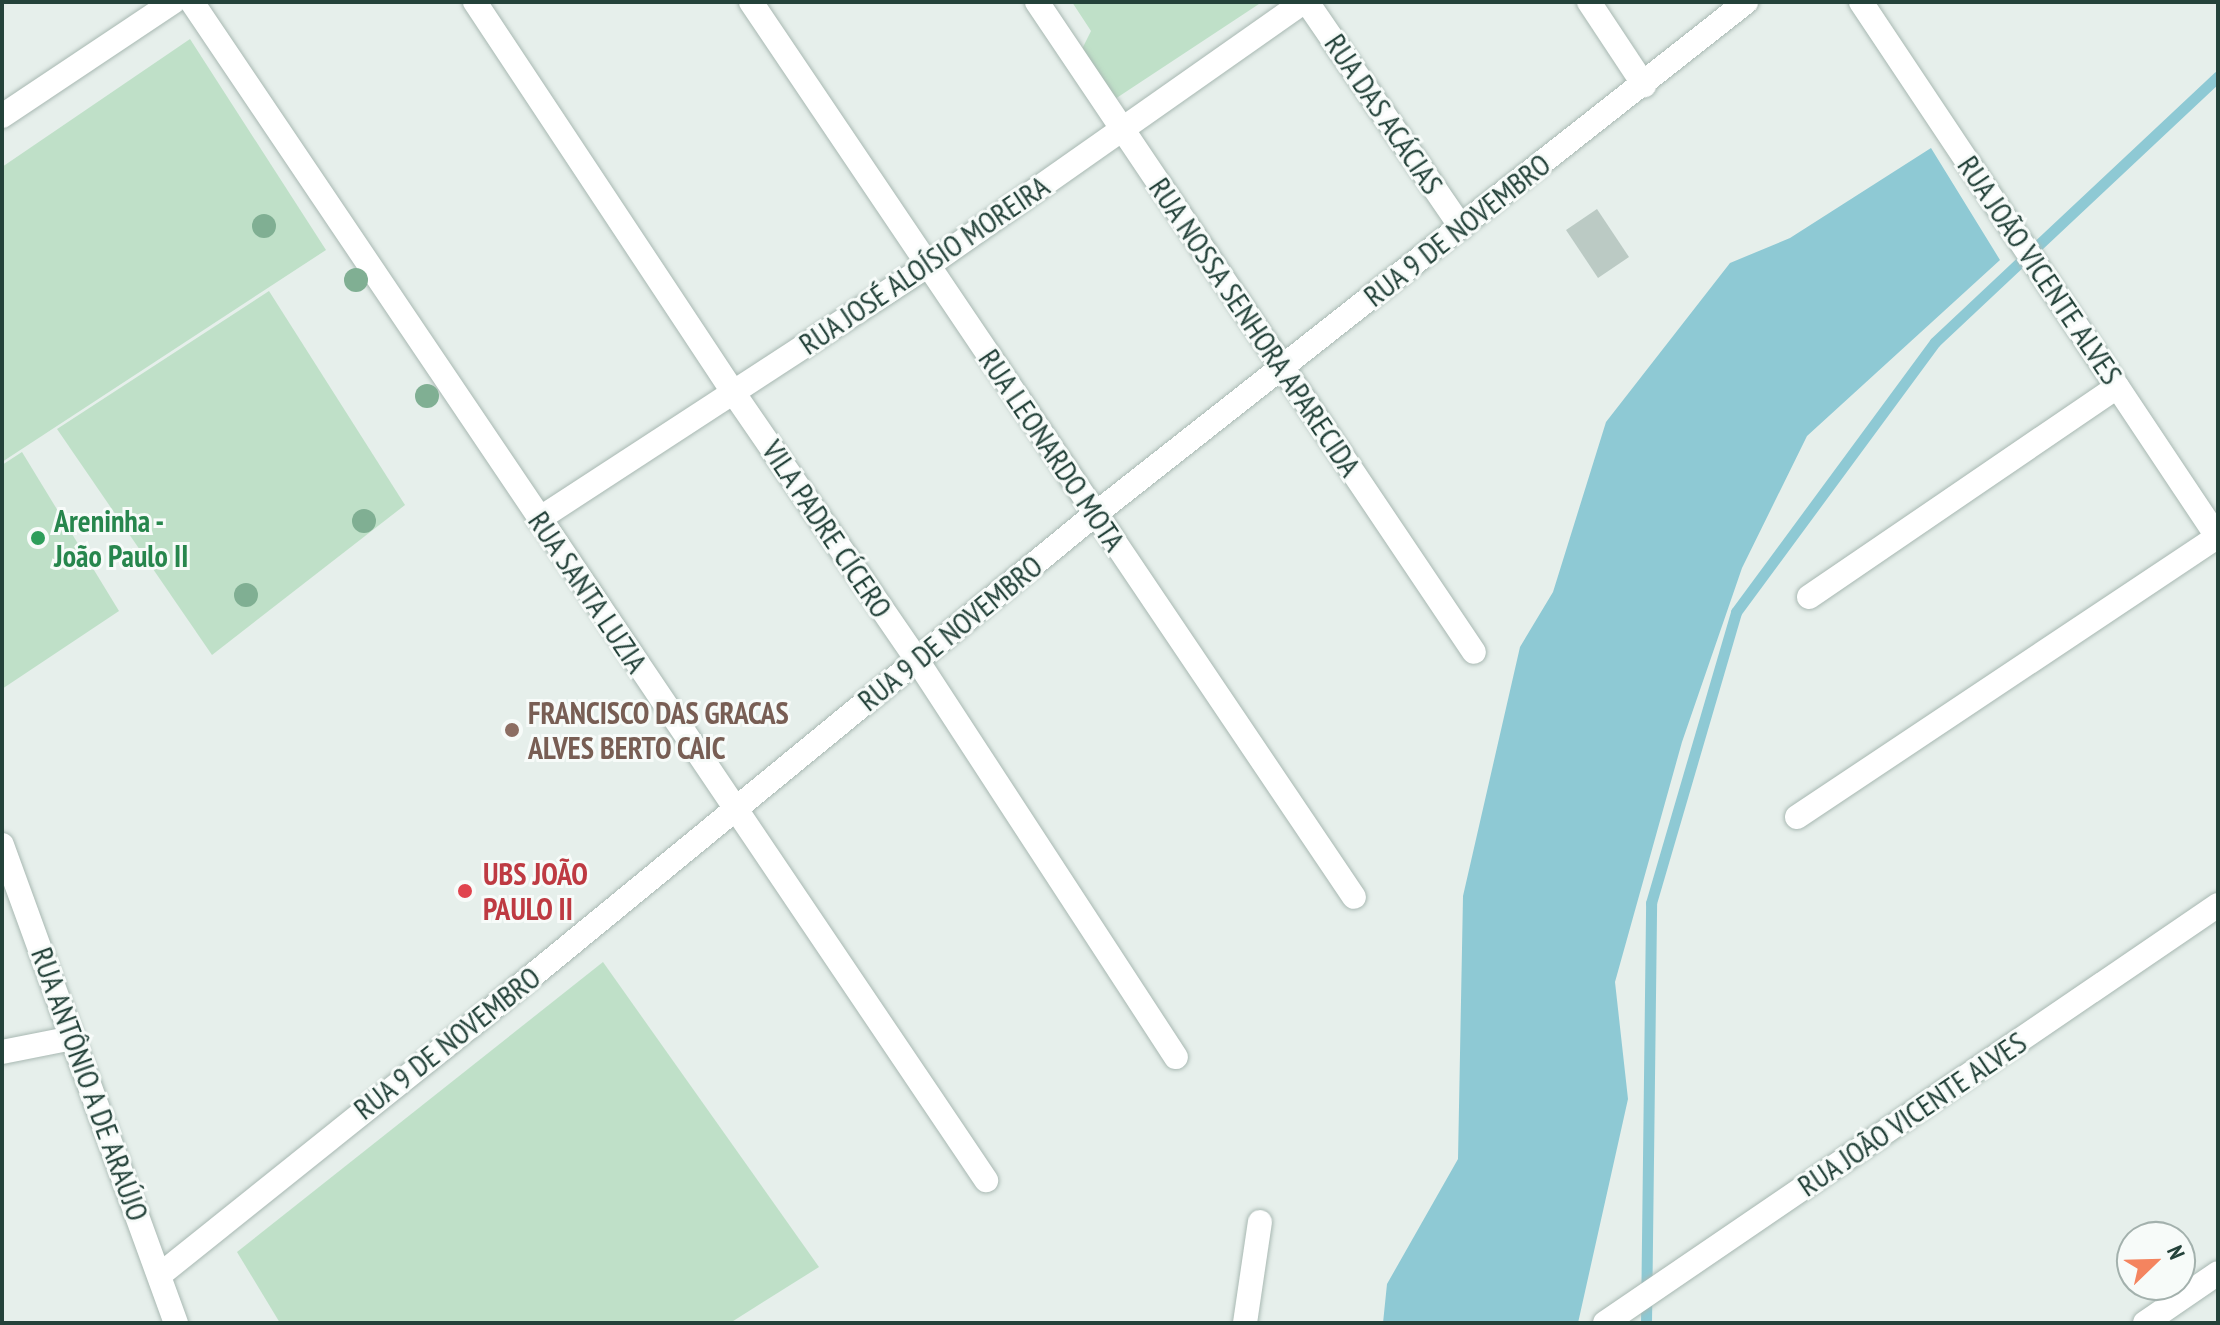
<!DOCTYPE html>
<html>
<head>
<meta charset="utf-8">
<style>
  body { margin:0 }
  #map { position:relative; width:2220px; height:1325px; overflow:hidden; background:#e6efeb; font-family:"PT Sans Narrow",sans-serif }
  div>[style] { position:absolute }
  .green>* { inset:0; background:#bfe0c8 }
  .water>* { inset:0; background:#8ec9d4 }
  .stream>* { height:11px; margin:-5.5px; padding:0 5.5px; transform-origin:5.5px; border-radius:5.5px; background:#8ec9d4 }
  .building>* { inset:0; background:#bbcac4 }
  .roads { filter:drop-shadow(0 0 2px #a8b8b2) drop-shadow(0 0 2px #a8b8b2) }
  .minor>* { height:24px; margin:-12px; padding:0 12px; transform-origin:12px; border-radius:12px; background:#fff }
  .tertiary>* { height:24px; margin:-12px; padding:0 12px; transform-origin:12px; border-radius:12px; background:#fff }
  .trees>* { width:24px; height:24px; margin:-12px; border-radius:50%; background:#80af93 }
  .dots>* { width:22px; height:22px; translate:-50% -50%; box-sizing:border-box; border:4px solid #f7fbf9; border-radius:50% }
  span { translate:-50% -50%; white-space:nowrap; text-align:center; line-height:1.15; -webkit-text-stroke:6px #f7fbf9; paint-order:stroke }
  .street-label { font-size:30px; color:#24423a }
  .leisure-label { font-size:30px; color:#27864d; font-weight:700 }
  .left { translate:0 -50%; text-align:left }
  .education-label { font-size:30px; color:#785e54; font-weight:700 }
  .health-label { font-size:30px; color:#be3a42; font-weight:700 }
  .frame { position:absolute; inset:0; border:4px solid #24423a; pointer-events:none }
  .north { position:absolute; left:2116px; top:1221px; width:80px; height:80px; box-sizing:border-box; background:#f7fbf9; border:2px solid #a3b1ad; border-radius:50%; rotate:67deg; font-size:22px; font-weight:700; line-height:32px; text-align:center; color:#24423a }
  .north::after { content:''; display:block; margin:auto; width:28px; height:36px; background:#f4845f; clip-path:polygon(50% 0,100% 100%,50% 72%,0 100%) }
</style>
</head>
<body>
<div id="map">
  <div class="green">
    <i style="clip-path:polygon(1072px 2px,1262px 2px,1115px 99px,1082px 49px,1091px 31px)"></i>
    <i style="clip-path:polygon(190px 39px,326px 250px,2px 462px,2px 167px)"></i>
    <i style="clip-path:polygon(269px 291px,405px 505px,212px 655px,57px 429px)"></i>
    <i style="clip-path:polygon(22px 452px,119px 611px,2px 689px,2px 465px)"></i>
    <i style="clip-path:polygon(603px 962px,819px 1267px,730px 1323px,280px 1323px,237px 1252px)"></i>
  </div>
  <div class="water">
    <i style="clip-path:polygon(1931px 148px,2000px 260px,1807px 436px,1742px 568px,1682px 742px,1615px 982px,1628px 1099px,1578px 1323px,1383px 1323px,1387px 1284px,1458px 1159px,1463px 896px,1520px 647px,1553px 592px,1606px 422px,1730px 263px,1790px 238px)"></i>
  </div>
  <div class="stream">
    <i style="left:1646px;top:1323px;width:420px;rotate:-89.3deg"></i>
    <i style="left:1651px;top:903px;width:303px;rotate:-73.7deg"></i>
    <i style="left:1736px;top:612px;width:335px;rotate:-53.6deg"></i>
    <i style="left:1935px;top:342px;width:388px;rotate:-43.2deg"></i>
  </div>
  <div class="building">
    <i style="clip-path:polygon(1597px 209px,1629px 257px,1598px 278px,1566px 230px)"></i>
  </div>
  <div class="roads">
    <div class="minor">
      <i style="left:192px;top:2px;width:1421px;rotate:56.02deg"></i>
      <i style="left:475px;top:2px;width:468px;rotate:56.5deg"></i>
      <i style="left:733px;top:392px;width:325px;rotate:55.5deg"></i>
      <i style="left:917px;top:660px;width:474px;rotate:56.9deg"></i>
      <i style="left:751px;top:2px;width:1079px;rotate:56.03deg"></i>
      <i style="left:1037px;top:2px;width:783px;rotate:56.09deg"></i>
      <i style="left:1307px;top:2px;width:273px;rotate:55.6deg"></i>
      <i style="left:1589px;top:2px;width:100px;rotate:56.5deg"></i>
      <i style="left:2px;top:116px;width:206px;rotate:-33.7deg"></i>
      <i style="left:539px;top:519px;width:465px;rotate:-33.1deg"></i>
      <i style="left:929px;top:265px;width:457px;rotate:-35.1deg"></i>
      <i style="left:1809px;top:597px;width:373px;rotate:-34.3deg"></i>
      <i style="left:1797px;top:817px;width:505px;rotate:-33.69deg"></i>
      <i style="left:2px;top:1052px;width:72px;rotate:-11.2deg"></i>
      <i style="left:1245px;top:1323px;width:102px;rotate:-81.6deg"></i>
      <i style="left:1605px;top:1323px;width:742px;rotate:-34.29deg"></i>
      <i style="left:2145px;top:1323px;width:88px;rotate:-34.4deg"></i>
    </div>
    <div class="tertiary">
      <i style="left:1861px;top:2px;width:644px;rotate:56.33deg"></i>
      <i style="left:2px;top:845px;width:509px;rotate:70deg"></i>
      <i style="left:161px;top:1274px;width:397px;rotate:-38.7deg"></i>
      <i style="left:471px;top:1026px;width:806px;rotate:-39.36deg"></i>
      <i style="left:1094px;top:515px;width:830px;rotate:-38.2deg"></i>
    </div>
  </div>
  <div class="trees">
    <i style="left:264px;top:226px"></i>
    <i style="left:356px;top:280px"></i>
    <i style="left:427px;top:396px"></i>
    <i style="left:364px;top:521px"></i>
    <i style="left:246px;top:595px"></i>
  </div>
  <div class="dots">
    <i style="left:38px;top:538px;background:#2e9e5b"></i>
    <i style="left:512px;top:730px;background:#8d6e63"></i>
    <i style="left:465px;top:891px;background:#e0444e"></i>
  </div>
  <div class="street-label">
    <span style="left:1384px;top:114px;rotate:56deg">RUA DAS ACÁCIAS</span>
    <span style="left:1457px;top:230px;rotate:-38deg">RUA 9 DE NOVEMBRO</span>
    <span style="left:924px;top:265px;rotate:-34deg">RUA JOSÉ ALOÍSIO MOREIRA</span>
    <span style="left:2040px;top:270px;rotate:56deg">RUA JOÃO VICENTE ALVES</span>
    <span style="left:1255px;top:327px;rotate:56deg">RUA NOSSA SENHORA APARECIDA</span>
    <span style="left:1052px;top:450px;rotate:56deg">RUA LEONARDO MOTA</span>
    <span style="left:827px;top:529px;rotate:56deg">VILA PADRE CÍCERO</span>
    <span style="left:588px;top:592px;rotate:56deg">RUA SANTA LUZIA</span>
    <span style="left:950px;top:633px;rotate:-39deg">RUA 9 DE NOVEMBRO</span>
    <span style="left:447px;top:1043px;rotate:-38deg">RUA 9 DE NOVEMBRO</span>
    <span style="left:90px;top:1084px;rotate:70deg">RUA ANTÔNIO A DE ARAÚJO</span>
    <span style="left:1912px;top:1114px;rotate:-34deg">RUA JOÃO VICENTE ALVES</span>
  </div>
  <div class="leisure-label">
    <span class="left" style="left:54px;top:538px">Areninha -<br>João Paulo II</span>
  </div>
  <div class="education-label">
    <span class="left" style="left:528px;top:730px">FRANCISCO DAS GRACAS<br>ALVES BERTO CAIC</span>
  </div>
  <div class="health-label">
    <span class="left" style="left:483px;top:891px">UBS JOÃO<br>PAULO II</span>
  </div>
  <div class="frame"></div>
  <div class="north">N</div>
</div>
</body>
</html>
